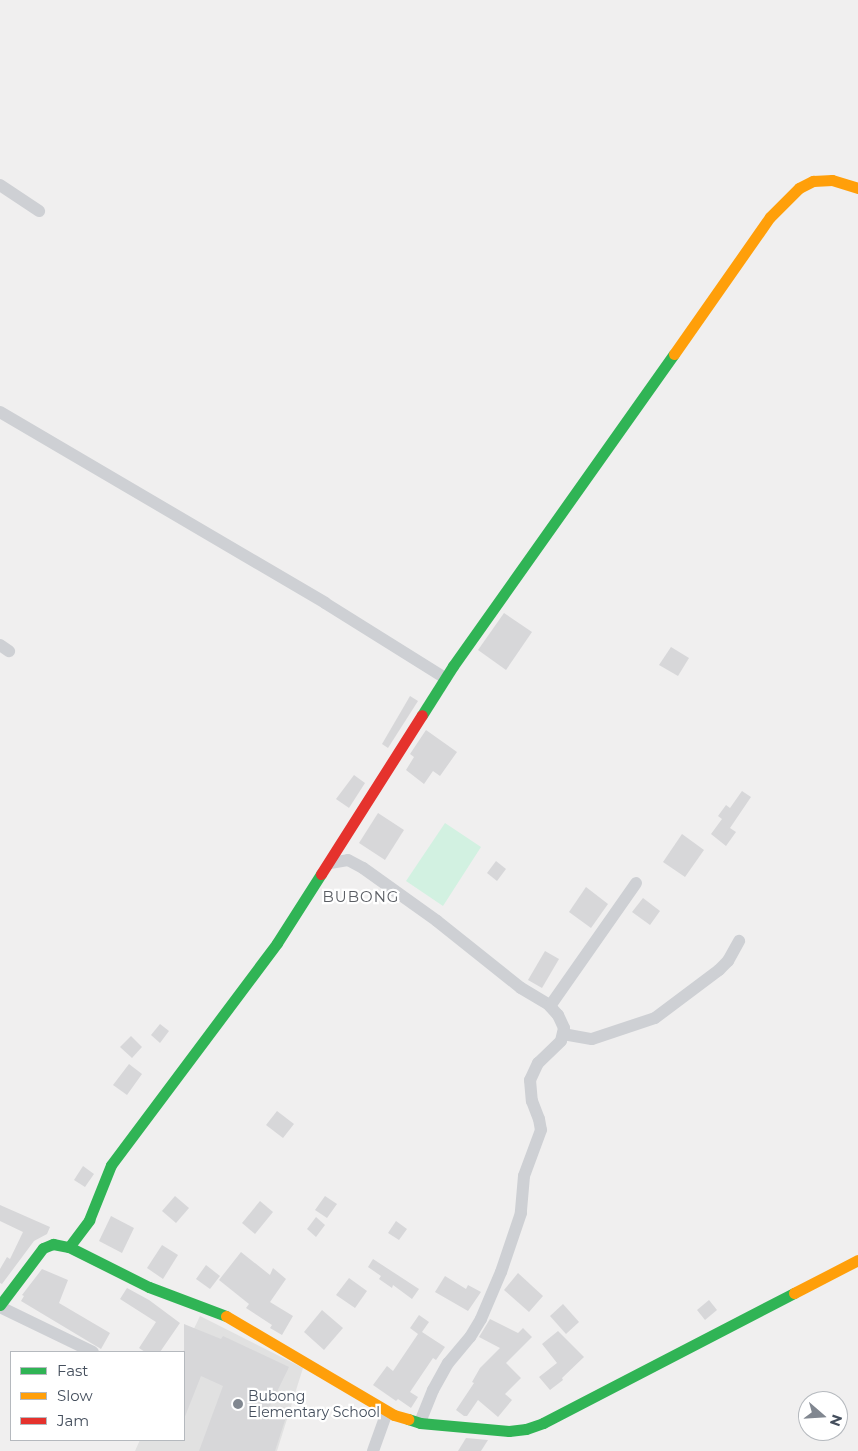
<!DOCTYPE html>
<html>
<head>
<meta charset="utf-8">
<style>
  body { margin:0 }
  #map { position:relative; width:858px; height:1451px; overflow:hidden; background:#f0efef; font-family:Montserrat,sans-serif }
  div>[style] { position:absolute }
  .education>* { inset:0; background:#e1e1e1 }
  .green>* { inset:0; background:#d2f1e1 }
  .building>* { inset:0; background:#d7d7d9 }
  .street>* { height:12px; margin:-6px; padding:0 6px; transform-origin:6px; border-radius:6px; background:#ced0d4 }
  .fast>* { height:11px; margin:-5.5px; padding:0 5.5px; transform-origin:5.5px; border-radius:5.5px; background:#30b455 }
  .slow>* { height:11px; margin:-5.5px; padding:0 5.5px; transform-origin:5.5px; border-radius:5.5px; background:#ff9f0a }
  .jam>* { height:11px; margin:-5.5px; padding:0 5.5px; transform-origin:5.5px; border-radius:5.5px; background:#e5322d }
  .dots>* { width:14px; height:14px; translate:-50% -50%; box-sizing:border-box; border:2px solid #fff; border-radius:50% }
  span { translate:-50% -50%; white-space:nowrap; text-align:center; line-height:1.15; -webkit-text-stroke:4.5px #fff; paint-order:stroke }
  .poi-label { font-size:14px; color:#454f5d }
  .left { translate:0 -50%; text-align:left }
  .neighbourhood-label { font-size:15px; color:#5b5e64; letter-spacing:1px }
  .legend { position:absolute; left:10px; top:1351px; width:175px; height:90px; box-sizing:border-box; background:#fff; border:1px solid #b5b9be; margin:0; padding:6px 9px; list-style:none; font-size:15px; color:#454f5d }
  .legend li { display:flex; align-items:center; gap:10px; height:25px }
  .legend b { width:25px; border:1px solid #b5b9be }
  .north { position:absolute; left:798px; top:1391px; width:50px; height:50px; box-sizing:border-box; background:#fff; border:1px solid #b5b9be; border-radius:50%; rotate:109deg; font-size:14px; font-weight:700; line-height:20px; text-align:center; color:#454f5d }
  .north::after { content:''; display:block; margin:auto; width:18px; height:22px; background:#818790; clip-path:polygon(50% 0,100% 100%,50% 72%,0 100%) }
</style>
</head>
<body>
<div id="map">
  <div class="education">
    <i style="clip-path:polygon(200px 1316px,303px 1368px,277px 1451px,135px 1451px,140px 1440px,184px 1440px,183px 1352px)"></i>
  </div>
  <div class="green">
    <i style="clip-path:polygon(445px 823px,481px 847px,443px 906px,406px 881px)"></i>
  </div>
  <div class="building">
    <i style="clip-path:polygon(504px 613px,532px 632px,506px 670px,478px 650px)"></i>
    <i style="clip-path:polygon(671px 647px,689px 658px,678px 676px,659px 665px)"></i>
    <i style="clip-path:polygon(410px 696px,418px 701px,388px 748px,382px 744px)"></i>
    <i style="clip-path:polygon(426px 730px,457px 752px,440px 776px,433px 771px,424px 784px,406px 770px,414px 757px,410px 754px)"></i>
    <i style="clip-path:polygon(354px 775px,365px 783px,349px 808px,336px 799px)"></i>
    <i style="clip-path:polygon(742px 791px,751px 797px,730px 828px,736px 832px,726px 846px,711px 834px,722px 819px,718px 816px,726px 805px,730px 808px)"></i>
    <i style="clip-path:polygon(378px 813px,404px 830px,385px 860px,359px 843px)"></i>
    <i style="clip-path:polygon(682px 834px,704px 850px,685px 877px,663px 862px)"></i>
    <i style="clip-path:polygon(496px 861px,506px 869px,497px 881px,487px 873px)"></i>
    <i style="clip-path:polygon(586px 887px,608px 904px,591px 928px,569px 912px)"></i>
    <i style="clip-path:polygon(643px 898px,660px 911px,650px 925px,632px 912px)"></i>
    <i style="clip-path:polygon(545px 951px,559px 959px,542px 988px,528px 980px)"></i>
    <i style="clip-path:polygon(160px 1024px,169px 1031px,160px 1043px,151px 1035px)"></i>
    <i style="clip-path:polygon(131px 1036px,142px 1047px,132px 1058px,120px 1047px)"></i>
    <i style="clip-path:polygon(129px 1064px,142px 1074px,127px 1095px,113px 1085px)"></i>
    <i style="clip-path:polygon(277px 1111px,294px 1124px,283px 1138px,266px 1125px)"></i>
    <i style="clip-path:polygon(83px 1166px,94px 1174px,85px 1187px,74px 1180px)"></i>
    <i style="clip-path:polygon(175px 1196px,189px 1208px,176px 1223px,162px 1211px)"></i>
    <i style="clip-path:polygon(325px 1196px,337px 1204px,327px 1218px,315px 1210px)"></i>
    <i style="clip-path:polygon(260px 1201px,273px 1212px,255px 1234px,242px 1223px)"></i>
    <i style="clip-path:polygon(0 1205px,50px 1227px,47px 1234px,34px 1241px,2px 1284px,0 1283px,0 1269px,7px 1257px,10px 1259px,23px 1232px,0 1221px)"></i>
    <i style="clip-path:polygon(111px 1216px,134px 1228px,122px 1253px,99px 1241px)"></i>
    <i style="clip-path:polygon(316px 1217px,325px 1225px,316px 1237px,307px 1229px)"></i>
    <i style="clip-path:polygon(396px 1221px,407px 1229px,399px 1240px,388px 1233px)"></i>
    <i style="clip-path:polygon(162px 1245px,178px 1255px,163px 1279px,147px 1268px)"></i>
    <i style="clip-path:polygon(241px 1252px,270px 1275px,273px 1268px,286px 1279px,270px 1302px,293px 1316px,282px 1335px,270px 1328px,272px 1325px,246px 1308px,249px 1304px,219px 1280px)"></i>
    <i style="clip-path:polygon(373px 1259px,419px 1289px,412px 1299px,393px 1285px,392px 1288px,379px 1279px,381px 1276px,368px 1267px)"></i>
    <i style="clip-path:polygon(206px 1265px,220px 1276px,210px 1289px,196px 1279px)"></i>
    <i style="clip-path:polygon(42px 1269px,68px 1280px,59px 1303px,110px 1333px,101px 1349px,21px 1301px,24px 1296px,22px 1295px)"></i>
    <i style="clip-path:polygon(518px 1273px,543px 1296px,529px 1312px,504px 1290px)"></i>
    <i style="clip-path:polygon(445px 1276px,466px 1289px,468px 1285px,481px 1292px,468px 1311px,435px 1292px)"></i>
    <i style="clip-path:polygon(349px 1278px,367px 1291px,355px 1308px,336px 1295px)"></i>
    <i style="clip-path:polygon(127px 1288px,149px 1300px,180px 1323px,160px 1352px,145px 1352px,139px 1348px,156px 1322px,120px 1299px)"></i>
    <i style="clip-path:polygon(709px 1300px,717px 1310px,705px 1320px,697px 1310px)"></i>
    <i style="clip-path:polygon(563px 1304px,579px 1322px,566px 1334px,550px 1316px)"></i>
    <i style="clip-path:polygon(322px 1310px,343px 1328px,324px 1350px,304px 1332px)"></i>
    <i style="clip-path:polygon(419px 1315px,429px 1322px,422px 1332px,445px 1347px,436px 1360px,433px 1358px,410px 1392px,418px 1397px,411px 1408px,398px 1399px,396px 1401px,373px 1385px,387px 1366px,393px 1371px,418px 1334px,410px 1328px)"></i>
    <i style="clip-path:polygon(490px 1319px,518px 1333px,523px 1328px,532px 1337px,506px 1363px,521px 1378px,505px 1394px,512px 1400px,498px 1417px,478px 1400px,467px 1416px,464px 1416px,456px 1410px,474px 1383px,472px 1382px,480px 1368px,500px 1348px,479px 1337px)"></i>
    <i style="clip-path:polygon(184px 1324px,221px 1339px,223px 1336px,289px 1367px,270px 1406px,288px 1411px,275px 1451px,199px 1451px,223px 1386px,201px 1376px,184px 1419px)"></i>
    <i style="clip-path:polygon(558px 1331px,584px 1357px,562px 1378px,563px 1380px,550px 1390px,539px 1377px,557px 1363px,542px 1344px)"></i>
    <i style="clip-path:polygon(466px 1438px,488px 1440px,481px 1451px,458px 1451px)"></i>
  </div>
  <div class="street">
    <i style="left:0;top:185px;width:47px;rotate:33.7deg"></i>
    <i style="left:0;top:412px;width:377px;rotate:30.4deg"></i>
    <i style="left:325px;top:603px;width:142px;rotate:32deg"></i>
    <i style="left:0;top:645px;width:11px;rotate:34deg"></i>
    <i style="left:330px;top:863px;width:18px;rotate:-9deg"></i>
    <i style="left:348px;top:860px;width:17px;rotate:28deg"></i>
    <i style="left:363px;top:868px;width:91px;rotate:35.6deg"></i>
    <i style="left:437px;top:921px;width:107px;rotate:38.6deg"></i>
    <i style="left:521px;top:988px;width:31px;rotate:31deg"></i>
    <i style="left:548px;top:1004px;width:15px;rotate:48deg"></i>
    <i style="left:558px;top:1015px;width:14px;rotate:65deg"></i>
    <i style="left:564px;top:1028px;width:13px;rotate:103deg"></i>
    <i style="left:561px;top:1041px;width:32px;rotate:136deg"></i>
    <i style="left:538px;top:1063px;width:19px;rotate:115deg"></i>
    <i style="left:530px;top:1080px;width:21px;rotate:85deg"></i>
    <i style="left:532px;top:1101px;width:19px;rotate:69deg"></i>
    <i style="left:539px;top:1119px;width:11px;rotate:80deg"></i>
    <i style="left:541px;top:1130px;width:49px;rotate:110.3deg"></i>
    <i style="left:524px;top:1176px;width:37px;rotate:95deg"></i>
    <i style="left:521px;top:1213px;width:62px;rotate:108.7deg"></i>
    <i style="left:501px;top:1272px;width:51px;rotate:113.1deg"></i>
    <i style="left:481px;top:1319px;width:21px;rotate:121deg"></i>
    <i style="left:470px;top:1337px;width:34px;rotate:130deg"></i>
    <i style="left:448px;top:1363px;width:31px;rotate:119deg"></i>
    <i style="left:433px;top:1390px;width:35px;rotate:112deg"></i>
    <i style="left:550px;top:1006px;width:150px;rotate:-55deg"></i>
    <i style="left:563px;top:1034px;width:29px;rotate:10deg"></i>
    <i style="left:592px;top:1039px;width:66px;rotate:-18.4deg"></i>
    <i style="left:655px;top:1018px;width:80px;rotate:-36.9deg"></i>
    <i style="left:719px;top:970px;width:13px;rotate:-45deg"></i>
    <i style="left:728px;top:961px;width:23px;rotate:-61deg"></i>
    <i style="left:0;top:1307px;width:103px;rotate:25.8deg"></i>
    <i style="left:373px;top:1451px;width:41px;rotate:-70.3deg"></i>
  </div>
  <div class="fast">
    <i style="left:422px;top:715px;width:58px;rotate:-57.7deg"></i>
    <i style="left:453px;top:666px;width:382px;rotate:-54.7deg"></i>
    <i style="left:69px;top:1247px;width:34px;rotate:-53deg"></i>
    <i style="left:89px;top:1220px;width:59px;rotate:-68.2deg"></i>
    <i style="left:111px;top:1165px;width:277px;rotate:-53.2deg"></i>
    <i style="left:277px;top:943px;width:82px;rotate:-57.5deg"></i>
    <i style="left:0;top:1305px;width:71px;rotate:-53deg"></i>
    <i style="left:43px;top:1248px;width:11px;rotate:-22deg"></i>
    <i style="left:53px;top:1244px;width:16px;rotate:11deg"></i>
    <i style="left:69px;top:1247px;width:89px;rotate:26.6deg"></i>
    <i style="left:149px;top:1287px;width:82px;rotate:20.6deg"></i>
    <i style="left:408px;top:1419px;width:13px;rotate:18deg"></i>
    <i style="left:420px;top:1423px;width:89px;rotate:5.1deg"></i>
    <i style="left:509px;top:1431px;width:17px;rotate:-7deg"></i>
    <i style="left:526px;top:1429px;width:18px;rotate:-19deg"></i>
    <i style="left:543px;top:1423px;width:283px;rotate:-27.4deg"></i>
  </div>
  <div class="slow">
    <i style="left:674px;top:354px;width:167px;rotate:-55deg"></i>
    <i style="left:770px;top:217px;width:41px;rotate:-45deg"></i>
    <i style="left:799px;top:188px;width:16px;rotate:-27deg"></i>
    <i style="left:813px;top:181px;width:19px;rotate:-3deg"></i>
    <i style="left:832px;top:180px;width:27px;rotate:17deg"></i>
    <i style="left:794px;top:1293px;width:72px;rotate:-27.3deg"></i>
    <i style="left:226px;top:1316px;width:195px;rotate:30.5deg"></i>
    <i style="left:394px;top:1415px;width:15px;rotate:16deg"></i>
  </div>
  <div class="jam">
    <i style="left:321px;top:874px;width:188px;rotate:-57.6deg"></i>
  </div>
  <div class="dots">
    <i style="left:238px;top:1404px;background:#818790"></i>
  </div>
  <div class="poi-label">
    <span class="left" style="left:248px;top:1404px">Bubong<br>Elementary School</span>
  </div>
  <div class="neighbourhood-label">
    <span style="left:361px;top:897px">BUBONG</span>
  </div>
  <ul class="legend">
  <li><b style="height:6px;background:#30b455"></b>Fast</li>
  <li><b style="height:6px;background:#ff9f0a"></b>Slow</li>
  <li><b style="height:6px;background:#e5322d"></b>Jam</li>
  </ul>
  <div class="north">N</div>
</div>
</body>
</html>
